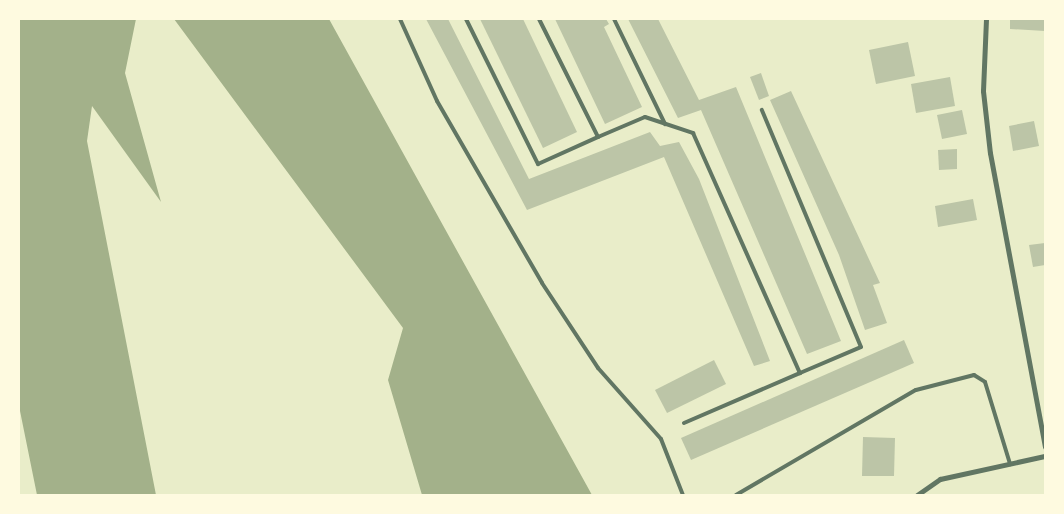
<!DOCTYPE html>
<html>
<head>
<meta charset="utf-8">
<style>
  body { margin:0 }
  #map { position:relative; width:1064px; height:514px; overflow:hidden; background:#e9edc9; font-family:"Exo 2",sans-serif }
  div>[style] { position:absolute }
  .water>* { inset:0; background:#a3b18a }
  .building>* { inset:0; background:#bcc5a7 }
  .service>* { height:4px; margin:-2px; padding:0 2px; transform-origin:2px; border-radius:2px; background:#617663 }
  .minor>* { height:5px; margin:-2.5px; padding:0 2.5px; transform-origin:2.5px; border-radius:2.5px; background:#617663 }
  span { translate:-50% -50%; white-space:nowrap; text-align:center; line-height:1.15; -webkit-text-stroke:4.5px #fefae0; paint-order:stroke }
  .frame { position:absolute; inset:0; border:20px solid #fefae0; pointer-events:none }
</style>
</head>
<body>
<div id="map">
  <div class="water">
    <i style="clip-path:polygon(19px 19px,136px 19px,125px 73px,161px 202px,92px 106px,87px 141px,156px 495px,37px 495px,19px 406px)"></i>
    <i style="clip-path:polygon(174px 19px,329px 19px,592px 495px,422px 495px,388px 380px,403px 328px)"></i>
  </div>
  <div class="building">
    <i style="clip-path:polygon(426px 19px,448px 19px,529px 179px,650px 132px,660px 146px,679px 142px,699px 179px,770px 361px,754px 366px,664px 157px,527px 210px)"></i>
    <i style="clip-path:polygon(480px 19px,523px 19px,577px 132px,543px 148px)"></i>
    <i style="clip-path:polygon(555px 19px,606px 19px,609px 24px,604px 27px,642px 107px,605px 124px)"></i>
    <i style="clip-path:polygon(628px 19px,658px 19px,699px 100px,736px 87px,841px 341px,807px 354px,701px 110px,678px 118px)"></i>
    <i style="clip-path:polygon(1010px 19px,1045px 19px,1045px 31px,1010px 29px)"></i>
    <i style="clip-path:polygon(908px 42px,915px 76px,876px 84px,869px 50px)"></i>
    <i style="clip-path:polygon(761px 73px,769px 96px,759px 100px,750px 77px)"></i>
    <i style="clip-path:polygon(950px 77px,955px 106px,916px 113px,911px 84px)"></i>
    <i style="clip-path:polygon(791px 91px,880px 283px,873px 285px,887px 323px,865px 330px,839px 255px,770px 100px)"></i>
    <i style="clip-path:polygon(962px 110px,967px 134px,942px 139px,937px 115px)"></i>
    <i style="clip-path:polygon(1034px 121px,1039px 146px,1013px 151px,1009px 126px)"></i>
    <i style="clip-path:polygon(957px 149px,957px 169px,939px 170px,938px 150px)"></i>
    <i style="clip-path:polygon(973px 199px,977px 220px,938px 227px,935px 206px)"></i>
    <i style="clip-path:polygon(1045px 243px,1045px 265px,1033px 267px,1029px 245px)"></i>
    <i style="clip-path:polygon(904px 340px,914px 363px,691px 460px,681px 438px)"></i>
    <i style="clip-path:polygon(714px 360px,726px 384px,667px 413px,655px 390px)"></i>
    <i style="clip-path:polygon(863px 437px,895px 438px,894px 476px,862px 476px)"></i>
  </div>
  <div class="service">
    <i style="left:400px;top:19px;width:90px;rotate:65.7deg"></i>
    <i style="left:437px;top:101px;width:210px;rotate:60deg"></i>
    <i style="left:542px;top:283px;width:102px;rotate:56.6deg"></i>
    <i style="left:598px;top:368px;width:95px;rotate:48.4deg"></i>
    <i style="left:661px;top:439px;width:60px;rotate:68.6deg"></i>
    <i style="left:466px;top:19px;width:162px;rotate:63.6deg"></i>
    <i style="left:538px;top:164px;width:66px;rotate:-24.2deg"></i>
    <i style="left:539px;top:19px;width:132px;rotate:63.4deg"></i>
    <i style="left:598px;top:137px;width:51px;rotate:-23.1deg"></i>
    <i style="left:645px;top:117px;width:51px;rotate:18.4deg"></i>
    <i style="left:693px;top:133px;width:263px;rotate:66deg"></i>
    <i style="left:800px;top:373px;width:66px;rotate:-23.1deg"></i>
    <i style="left:861px;top:347px;width:257px;rotate:-112.7deg"></i>
    <i style="left:614px;top:19px;width:117px;rotate:64.1deg"></i>
    <i style="left:684px;top:423px;width:126px;rotate:-23.3deg"></i>
    <i style="left:736px;top:495px;width:208px;rotate:-30.3deg"></i>
    <i style="left:916px;top:390px;width:60px;rotate:-14.5deg"></i>
    <i style="left:974px;top:375px;width:13px;rotate:32deg"></i>
    <i style="left:985px;top:382px;width:86px;rotate:73deg"></i>
  </div>
  <div class="minor">
    <i style="left:986px;top:19px;width:72px;rotate:92.4deg"></i>
    <i style="left:983px;top:91px;width:62px;rotate:83.6deg"></i>
    <i style="left:990px;top:153px;width:299px;rotate:79.4deg"></i>
    <i style="left:917px;top:495px;width:28px;rotate:-35deg"></i>
    <i style="left:940px;top:479px;width:107px;rotate:-12.4deg"></i>
  </div>
  <div class="frame"></div>
</div>
</body>
</html>
